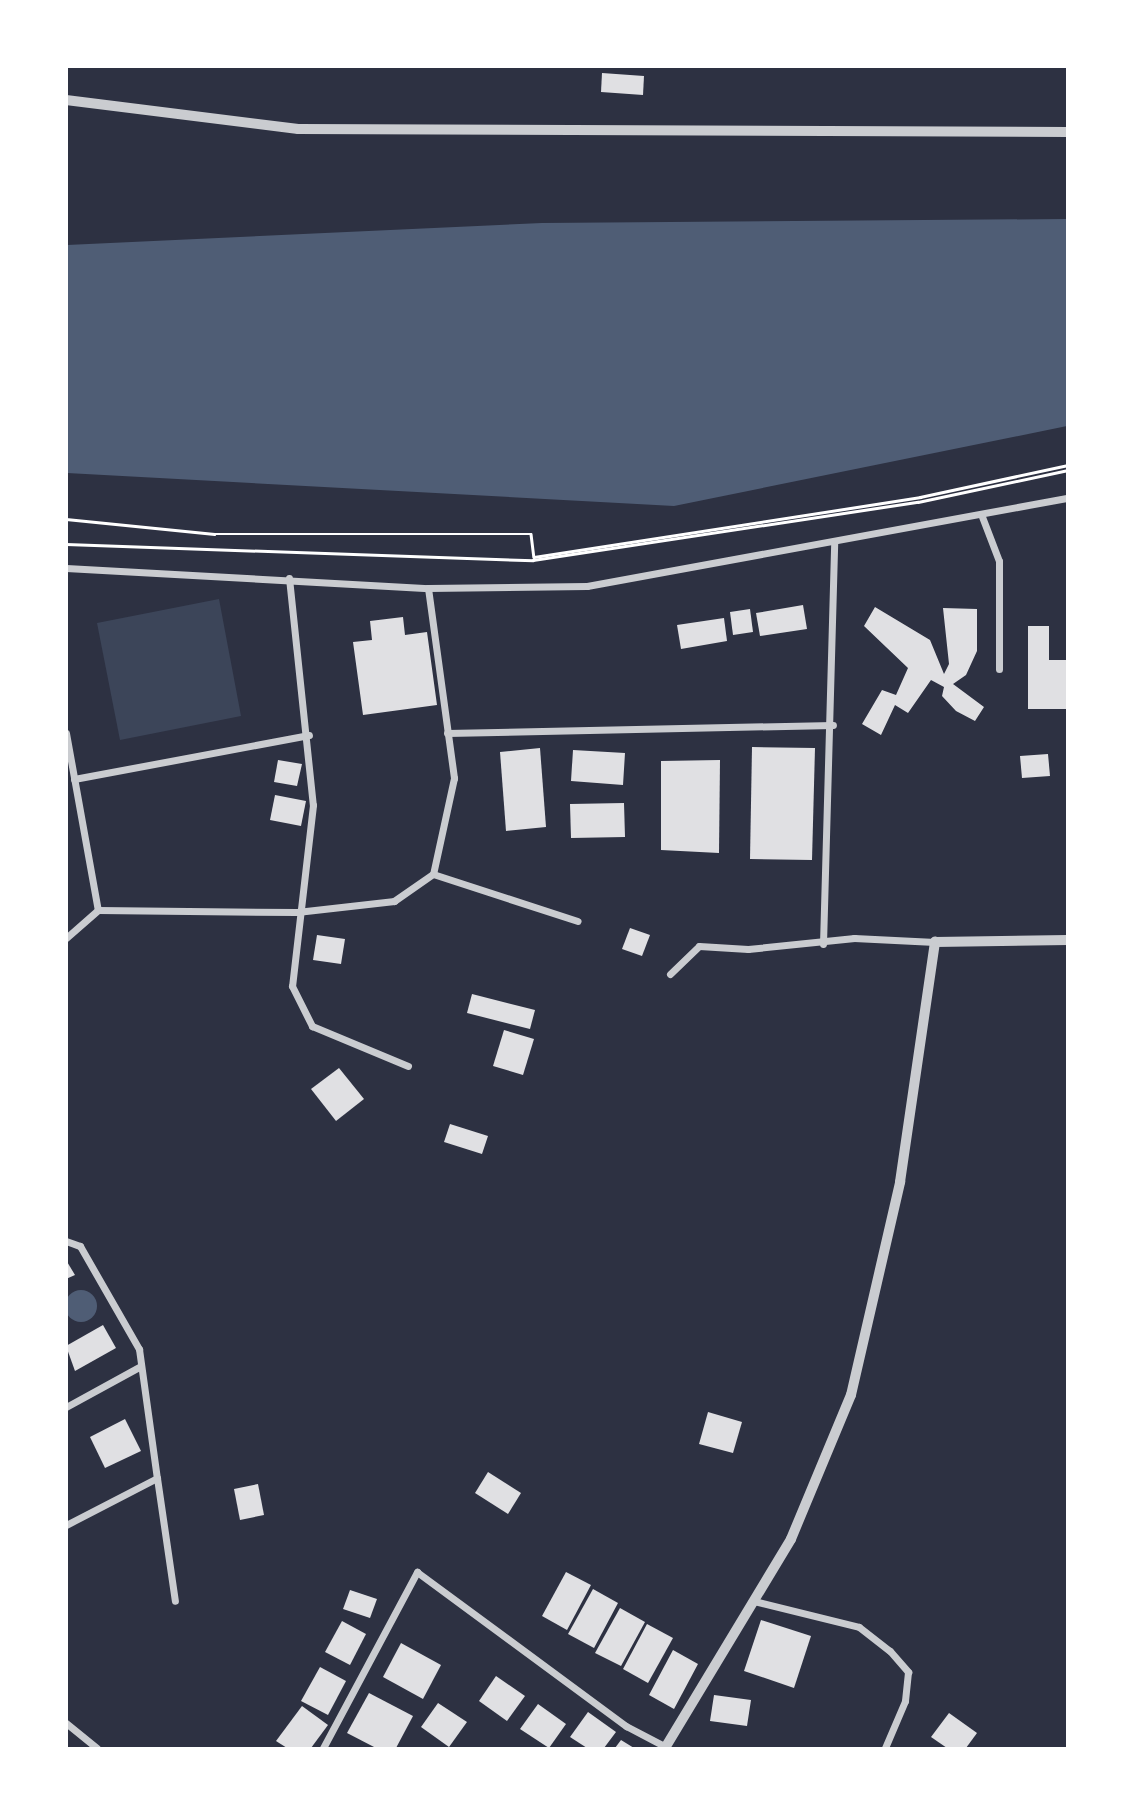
<!DOCTYPE html>
<html>
<head>
<meta charset="utf-8">
<style>
  body { margin:0 }
  #map { position:relative; width:1134px; height:1815px; overflow:hidden; background:#2d3142; font-family:Overpass,sans-serif }
  div>[style] { position:absolute }
  .green>* { inset:0; background:#3c4559 }
  .water>* { inset:0; background:#4f5d75 }
  .round { border-radius:50% }
  .building>* { inset:0; background:#e0e0e3 }
  .path>* { height:2.5px; margin:-1.25px; padding:0 1.25px; transform-origin:1.25px; border-radius:1.25px; background:#fff }
  .minor>* { height:7px; margin:-3.5px; padding:0 3.5px; transform-origin:3.5px; border-radius:3.5px; background:#caccd0 }
  .tertiary>* { height:10px; margin:-5px; padding:0 5px; transform-origin:5px; border-radius:5px; background:#caccd0 }
  span { translate:-50% -50%; white-space:nowrap; text-align:center; line-height:1.15; -webkit-text-stroke:7px #fff; paint-order:stroke }
  .frame { position:absolute; inset:0; border:68px solid #fff; pointer-events:none }
</style>
</head>
<body>
<div id="map">
  <div class="green">
    <i style="clip-path:polygon(219px 599px,241px 716px,120px 740px,97px 623px)"></i>
  </div>
  <div class="water">
    <i style="clip-path:polygon(1067px 219px,1067px 426px,674px 506px,67px 473px,67px 245px,542px 223px)"></i>
    <i class="round" style="left:65px;top:1290px;width:32px;height:32px"></i>
  </div>
  <div class="building">
    <i style="clip-path:polygon(602px 73px,644px 76px,643px 95px,601px 92px)"></i>
    <i style="clip-path:polygon(803px 605px,807px 629px,760px 636px,756px 613px)"></i>
    <i style="clip-path:polygon(875px 607px,930px 640px,944px 674px,949px 664px,943px 608px,977px 609px,977px 651px,966px 675px,953px 684px,984px 707px,975px 721px,956px 711px,942px 696px,944px 687px,931px 680px,908px 713px,895px 705px,881px 735px,862px 724px,882px 690px,896px 695px,908px 668px,864px 626px)"></i>
    <i style="clip-path:polygon(750px 609px,753px 632px,733px 635px,730px 612px)"></i>
    <i style="clip-path:polygon(403px 617px,405px 635px,427px 632px,437px 705px,363px 715px,353px 642px,372px 640px,370px 621px)"></i>
    <i style="clip-path:polygon(724px 618px,727px 641px,681px 649px,677px 625px)"></i>
    <i style="clip-path:polygon(1028px 626px,1049px 626px,1049px 660px,1068px 660px,1068px 709px,1028px 709px)"></i>
    <i style="clip-path:polygon(752px 747px,815px 748px,812px 860px,750px 859px)"></i>
    <i style="clip-path:polygon(540px 748px,546px 827px,506px 831px,500px 752px)"></i>
    <i style="clip-path:polygon(573px 750px,625px 753px,623px 785px,571px 781px)"></i>
    <i style="clip-path:polygon(1048px 754px,1050px 776px,1022px 778px,1020px 756px)"></i>
    <i style="clip-path:polygon(278px 760px,302px 764px,297px 786px,274px 782px)"></i>
    <i style="clip-path:polygon(720px 760px,719px 853px,661px 850px,661px 761px)"></i>
    <i style="clip-path:polygon(275px 795px,306px 801px,301px 826px,270px 820px)"></i>
    <i style="clip-path:polygon(624px 803px,625px 837px,571px 838px,570px 804px)"></i>
    <i style="clip-path:polygon(630px 928px,650px 935px,642px 956px,622px 949px)"></i>
    <i style="clip-path:polygon(317px 935px,345px 939px,341px 964px,313px 960px)"></i>
    <i style="clip-path:polygon(472px 994px,535px 1010px,530px 1029px,467px 1013px)"></i>
    <i style="clip-path:polygon(504px 1030px,534px 1039px,523px 1075px,493px 1066px)"></i>
    <i style="clip-path:polygon(339px 1068px,364px 1099px,336px 1121px,311px 1089px)"></i>
    <i style="clip-path:polygon(450px 1124px,488px 1136px,482px 1154px,444px 1142px)"></i>
    <i style="clip-path:polygon(66px 1260px,75px 1275px,66px 1279px)"></i>
    <i style="clip-path:polygon(103px 1325px,116px 1348px,75px 1371px,66px 1346px)"></i>
    <i style="clip-path:polygon(708px 1412px,742px 1422px,733px 1453px,699px 1444px)"></i>
    <i style="clip-path:polygon(125px 1419px,141px 1451px,105px 1468px,90px 1437px)"></i>
    <i style="clip-path:polygon(488px 1472px,521px 1493px,508px 1514px,475px 1493px)"></i>
    <i style="clip-path:polygon(258px 1484px,264px 1515px,240px 1520px,234px 1489px)"></i>
    <i style="clip-path:polygon(566px 1572px,591px 1585px,567px 1630px,542px 1616px)"></i>
    <i style="clip-path:polygon(593px 1589px,618px 1603px,594px 1648px,568px 1634px)"></i>
    <i style="clip-path:polygon(350px 1590px,377px 1599px,370px 1618px,343px 1609px)"></i>
    <i style="clip-path:polygon(620px 1608px,645px 1622px,621px 1666px,595px 1653px)"></i>
    <i style="clip-path:polygon(761px 1620px,811px 1636px,794px 1688px,744px 1671px)"></i>
    <i style="clip-path:polygon(342px 1621px,366px 1634px,350px 1665px,325px 1652px)"></i>
    <i style="clip-path:polygon(647px 1624px,673px 1638px,648px 1683px,623px 1669px)"></i>
    <i style="clip-path:polygon(401px 1643px,441px 1665px,423px 1699px,383px 1677px)"></i>
    <i style="clip-path:polygon(673px 1650px,698px 1664px,674px 1709px,649px 1695px)"></i>
    <i style="clip-path:polygon(320px 1667px,346px 1681px,328px 1715px,301px 1701px)"></i>
    <i style="clip-path:polygon(496px 1676px,525px 1696px,507px 1721px,479px 1701px)"></i>
    <i style="clip-path:polygon(369px 1693px,413px 1716px,396px 1748px,376px 1748px,347px 1733px)"></i>
    <i style="clip-path:polygon(714px 1695px,751px 1700px,747px 1726px,710px 1721px)"></i>
    <i style="clip-path:polygon(438px 1703px,467px 1722px,449px 1747px,421px 1727px)"></i>
    <i style="clip-path:polygon(538px 1704px,566px 1724px,549px 1748px,520px 1729px)"></i>
    <i style="clip-path:polygon(302px 1706px,328px 1725px,311px 1748px,287px 1748px,276px 1741px)"></i>
    <i style="clip-path:polygon(588px 1712px,616px 1732px,604px 1748px,587px 1748px,570px 1737px)"></i>
    <i style="clip-path:polygon(949px 1713px,977px 1733px,966px 1748px,947px 1748px,931px 1737px)"></i>
    <i style="clip-path:polygon(621px 1740px,634px 1748px,615px 1748px)"></i>
  </div>
  <div class="path">
    <i style="left:66px;top:519px;width:149px;rotate:5.8deg"></i>
    <i style="left:214px;top:534px;width:317px"></i>
    <i style="left:531px;top:534px;width:23px;rotate:83deg"></i>
    <i style="left:534px;top:557px;width:391px;rotate:-8.8deg"></i>
    <i style="left:920px;top:497px;width:151px;rotate:-12.2deg"></i>
    <i style="left:66px;top:544px;width:467px;rotate:2deg"></i>
    <i style="left:533px;top:560px;width:389px;rotate:-8.6deg"></i>
    <i style="left:918px;top:502px;width:153px;rotate:-12deg"></i>
  </div>
  <div class="minor">
    <i style="left:981px;top:514px;width:50px;rotate:69deg"></i>
    <i style="left:999px;top:561px;width:108px;rotate:90deg"></i>
    <i style="left:66px;top:568px;width:363px;rotate:3.2deg"></i>
    <i style="left:428px;top:588px;width:159px;rotate:-0.7deg"></i>
    <i style="left:587px;top:586px;width:489px;rotate:-10.4deg"></i>
    <i style="left:289px;top:578px;width:228px;rotate:84deg"></i>
    <i style="left:313px;top:805px;width:182px;rotate:96.6deg"></i>
    <i style="left:292px;top:986px;width:45px;rotate:63.4deg"></i>
    <i style="left:312px;top:1026px;width:104px;rotate:22.6deg"></i>
    <i style="left:428px;top:588px;width:192px;rotate:82.2deg"></i>
    <i style="left:454px;top:778px;width:98px;rotate:102.3deg"></i>
    <i style="left:433px;top:874px;width:152px;rotate:18deg"></i>
    <i style="left:66px;top:733px;width:180px;rotate:79.8deg"></i>
    <i style="left:98px;top:910px;width:43px;rotate:138.8deg"></i>
    <i style="left:447px;top:733px;width:386px;rotate:-1.2deg"></i>
    <i style="left:74px;top:779px;width:239px;rotate:-10.6deg"></i>
    <i style="left:98px;top:910px;width:199px;rotate:0.6deg"></i>
    <i style="left:297px;top:912px;width:98px;rotate:-6.5deg"></i>
    <i style="left:394px;top:901px;width:47px;rotate:-34.7deg"></i>
    <i style="left:823px;top:944px;width:403px;rotate:-88.4deg"></i>
    <i style="left:670px;top:974px;width:40px;rotate:-44deg"></i>
    <i style="left:699px;top:946px;width:49px;rotate:3.5deg"></i>
    <i style="left:748px;top:949px;width:107px;rotate:-5.9deg"></i>
    <i style="left:854px;top:938px;width:81px;rotate:2.8deg"></i>
    <i style="left:66px;top:1241px;width:15px;rotate:20deg"></i>
    <i style="left:80px;top:1246px;width:119px;rotate:60.2deg"></i>
    <i style="left:139px;top:1349px;width:130px;rotate:82.1deg"></i>
    <i style="left:157px;top:1478px;width:102px;rotate:152.7deg"></i>
    <i style="left:66px;top:1407px;width:83px;rotate:-28.7deg"></i>
    <i style="left:157px;top:1478px;width:124px;rotate:81.7deg"></i>
    <i style="left:754px;top:1601px;width:108px;rotate:13.9deg"></i>
    <i style="left:859px;top:1627px;width:39px;rotate:38deg"></i>
    <i style="left:890px;top:1651px;width:28px;rotate:49deg"></i>
    <i style="left:908px;top:1672px;width:29px;rotate:96deg"></i>
    <i style="left:905px;top:1701px;width:51px;rotate:113.1deg"></i>
    <i style="left:66px;top:1723px;width:40px;rotate:39deg"></i>
    <i style="left:323px;top:1748px;width:200px;rotate:-61.9deg"></i>
    <i style="left:417px;top:1572px;width:260px;rotate:36.4deg"></i>
    <i style="left:626px;top:1726px;width:45px;rotate:27.7deg"></i>
  </div>
  <div class="tertiary">
    <i style="left:66px;top:100px;width:234px;rotate:7.1deg"></i>
    <i style="left:298px;top:129px;width:770px;rotate:0.22deg"></i>
    <i style="left:665px;top:1748px;width:244px;rotate:-58.9deg"></i>
    <i style="left:791px;top:1539px;width:156px;rotate:-67.4deg"></i>
    <i style="left:851px;top:1395px;width:219px;rotate:-77deg"></i>
    <i style="left:900px;top:1182px;width:243px;rotate:-81.7deg"></i>
    <i style="left:935px;top:942px;width:133px;rotate:-0.9deg"></i>
  </div>
  <div class="frame"></div>
</div>
</body>
</html>
